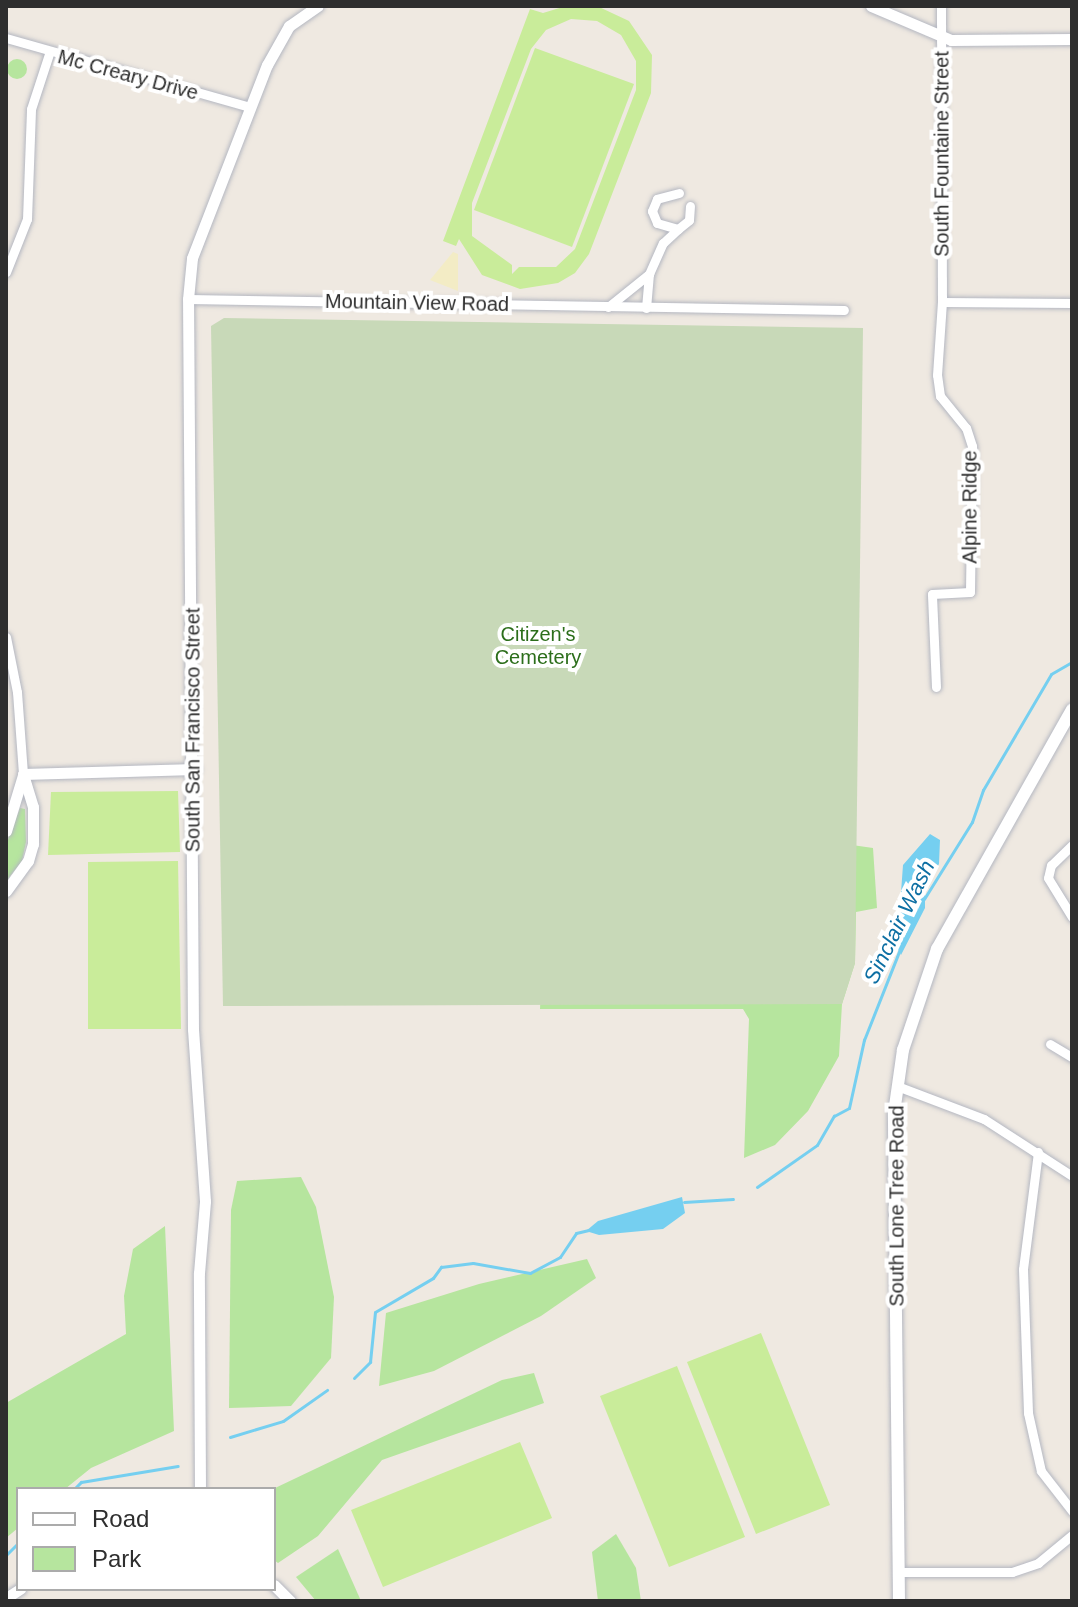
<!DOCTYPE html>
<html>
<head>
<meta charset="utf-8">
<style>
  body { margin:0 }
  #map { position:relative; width:1078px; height:1607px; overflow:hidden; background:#efe9e1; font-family:Arial,sans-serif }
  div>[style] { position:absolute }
  .green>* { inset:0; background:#b6e59e }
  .round { border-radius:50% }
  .sand>* { inset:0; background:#f3ecc5 }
  .cemetery>* { inset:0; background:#c8d9b8 }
  .pitch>* { inset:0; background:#c9ec9a }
  .water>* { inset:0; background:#75cff0 }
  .stream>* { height:3px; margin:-1.5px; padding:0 1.5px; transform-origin:1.5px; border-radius:1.5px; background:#75cff0 }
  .roads { filter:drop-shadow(0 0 2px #b4b7c1) drop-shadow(0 0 2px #b4b7c1) }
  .minor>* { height:9px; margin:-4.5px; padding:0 4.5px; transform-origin:4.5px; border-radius:4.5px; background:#fff }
  .tertiary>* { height:11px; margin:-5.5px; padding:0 5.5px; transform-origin:5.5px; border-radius:5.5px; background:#fff }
  .secondary>* { height:12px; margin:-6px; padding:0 6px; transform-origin:6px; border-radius:6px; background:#fff }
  span { translate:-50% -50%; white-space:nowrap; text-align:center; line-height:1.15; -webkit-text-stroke:8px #fff; paint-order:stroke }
  .street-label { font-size:20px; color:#2e2e2e }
  .park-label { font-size:20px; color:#2c6e1b }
  .water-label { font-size:22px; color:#0d6fa3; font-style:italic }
  .frame { position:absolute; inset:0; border:8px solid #2e2e2e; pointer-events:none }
  .legend { position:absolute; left:16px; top:1487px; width:260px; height:104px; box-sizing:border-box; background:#fff; border:2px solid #ababab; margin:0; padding:10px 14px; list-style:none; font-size:24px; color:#2e2e2e }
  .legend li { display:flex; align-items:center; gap:16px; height:40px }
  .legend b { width:40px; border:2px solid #ababab }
</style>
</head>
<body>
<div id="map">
  <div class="green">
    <i class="round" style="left:7px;top:59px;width:20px;height:20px"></i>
    <i style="clip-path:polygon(20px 808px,25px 809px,26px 842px,22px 861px,6px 881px,6px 845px)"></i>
    <i style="clip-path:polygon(817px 840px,873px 848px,877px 908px,856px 912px,855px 963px,842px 1004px,839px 1056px,808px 1111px,775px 1145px,744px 1158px,749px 1019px,743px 1009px,540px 1009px,544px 932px)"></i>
    <i style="clip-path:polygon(301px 1177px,316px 1207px,334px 1297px,331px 1358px,291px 1406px,229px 1408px,231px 1210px,237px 1181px)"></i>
    <i style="clip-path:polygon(165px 1226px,174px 1431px,91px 1468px,65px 1489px,18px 1489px,18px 1528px,6px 1538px,6px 1403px,126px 1334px,124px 1296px,133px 1249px)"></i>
    <i style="clip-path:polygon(587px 1259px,596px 1278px,541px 1316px,434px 1371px,379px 1386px,386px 1313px,479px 1284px)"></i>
    <i style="clip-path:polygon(534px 1373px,544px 1403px,382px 1460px,318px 1536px,278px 1563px,274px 1560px,273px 1489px,502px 1380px)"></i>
    <i style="clip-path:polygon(616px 1534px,636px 1568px,641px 1601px,598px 1601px,592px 1552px)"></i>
    <i style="clip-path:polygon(338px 1549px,361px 1601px,316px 1601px,296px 1577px)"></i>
  </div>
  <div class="sand">
    <i style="clip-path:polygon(453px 252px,458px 254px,458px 291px,430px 280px)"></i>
  </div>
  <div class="cemetery">
    <i style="clip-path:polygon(224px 318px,863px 328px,855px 963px,842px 1004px,223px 1006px,211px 326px)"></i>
  </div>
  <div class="pitch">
    <i style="clip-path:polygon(evenodd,566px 6px,597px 6px,629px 21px,652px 55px,651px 93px,589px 254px,575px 273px,558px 283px,520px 289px,482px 275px,459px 239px,456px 246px,443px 241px,530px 9px,543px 13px,566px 6px,571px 19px,597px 21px,621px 35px,636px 61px,636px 90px,575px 249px,556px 267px,519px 267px,512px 274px,512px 265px,472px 236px,472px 203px,531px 49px,546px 30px,571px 19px)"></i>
    <i style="clip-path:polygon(535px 48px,634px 84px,572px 247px,474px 210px)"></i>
    <i style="clip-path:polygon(178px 791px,180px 852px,48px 855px,51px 792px)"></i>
    <i style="clip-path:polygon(178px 861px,181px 1029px,88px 1029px,88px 862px)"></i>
    <i style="clip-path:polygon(761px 1333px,830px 1505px,756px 1534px,687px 1362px)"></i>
    <i style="clip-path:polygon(677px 1366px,745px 1537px,669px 1567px,600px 1396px)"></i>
    <i style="clip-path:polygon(520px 1442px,552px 1518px,383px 1587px,351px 1510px)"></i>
  </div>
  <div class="water">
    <i style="clip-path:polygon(930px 834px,940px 840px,939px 864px,925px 884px,925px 908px,901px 955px,897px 947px,903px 865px)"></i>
    <i style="clip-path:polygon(682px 1197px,685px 1213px,663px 1229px,599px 1235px,586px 1231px,598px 1221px)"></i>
  </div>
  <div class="stream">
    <i style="left:924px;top:899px;width:91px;rotate:-58.1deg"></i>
    <i style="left:972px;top:822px;width:34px;rotate:-71deg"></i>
    <i style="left:983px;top:790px;width:134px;rotate:-59.6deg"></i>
    <i style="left:1051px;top:674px;width:24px;rotate:-30deg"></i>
    <i style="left:757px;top:1187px;width:73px;rotate:-35deg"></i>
    <i style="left:817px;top:1145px;width:34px;rotate:-60deg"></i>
    <i style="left:834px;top:1116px;width:17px;rotate:-28deg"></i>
    <i style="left:849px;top:1108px;width:70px;rotate:-77.6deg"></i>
    <i style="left:864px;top:1040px;width:98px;rotate:-68.4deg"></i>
    <i style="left:684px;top:1202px;width:49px;rotate:-3.5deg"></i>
    <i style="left:354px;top:1378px;width:23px;rotate:-45deg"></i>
    <i style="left:370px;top:1362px;width:50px;rotate:-84.3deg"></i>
    <i style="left:375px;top:1312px;width:67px;rotate:-30.4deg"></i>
    <i style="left:433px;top:1278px;width:14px;rotate:-54deg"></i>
    <i style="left:441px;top:1267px;width:32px;rotate:-7deg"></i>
    <i style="left:473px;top:1263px;width:58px;rotate:10deg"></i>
    <i style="left:530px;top:1273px;width:34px;rotate:-28deg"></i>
    <i style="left:560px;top:1257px;width:29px;rotate:-56deg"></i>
    <i style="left:576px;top:1233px;width:13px;rotate:-13deg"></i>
    <i style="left:230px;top:1437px;width:55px;rotate:-16.8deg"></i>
    <i style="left:283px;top:1421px;width:54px;rotate:-35.2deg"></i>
    <i style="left:74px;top:1489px;width:10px;rotate:-45deg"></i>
    <i style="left:81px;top:1482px;width:98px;rotate:-9.4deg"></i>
    <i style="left:6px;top:1555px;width:17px;rotate:-45deg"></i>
  </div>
  <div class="roads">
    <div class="minor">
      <i style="left:6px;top:38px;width:254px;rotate:15.8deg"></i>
      <i style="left:679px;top:193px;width:23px;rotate:165deg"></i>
      <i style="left:657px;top:199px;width:13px;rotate:113deg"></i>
      <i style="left:652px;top:211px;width:13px;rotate:67deg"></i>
      <i style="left:657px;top:223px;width:22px;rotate:16deg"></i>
      <i style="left:678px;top:229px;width:14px;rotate:-39deg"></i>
      <i style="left:689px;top:220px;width:14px;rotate:-86deg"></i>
      <i style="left:6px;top:272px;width:57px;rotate:-68.4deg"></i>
      <i style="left:27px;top:219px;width:110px;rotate:-87.9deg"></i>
      <i style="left:31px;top:109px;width:58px;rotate:-71.9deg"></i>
      <i style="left:188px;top:299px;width:656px;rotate:0.96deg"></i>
      <i style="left:942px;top:302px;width:130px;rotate:0.4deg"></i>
      <i style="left:608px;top:307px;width:53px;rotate:-38.8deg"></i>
      <i style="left:646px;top:308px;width:34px;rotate:-85deg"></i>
      <i style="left:649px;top:274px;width:34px;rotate:-66deg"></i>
      <i style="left:663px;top:243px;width:21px;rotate:-43deg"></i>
      <i style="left:6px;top:637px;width:56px;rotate:78.7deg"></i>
      <i style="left:17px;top:692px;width:82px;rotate:85.8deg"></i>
      <i style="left:936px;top:687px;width:93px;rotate:-92.5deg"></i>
      <i style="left:932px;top:594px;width:38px;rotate:-3deg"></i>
      <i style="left:970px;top:592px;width:146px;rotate:-89.2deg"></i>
      <i style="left:972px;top:446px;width:19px;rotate:-108deg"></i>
      <i style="left:966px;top:428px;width:41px;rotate:-129.1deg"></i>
      <i style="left:940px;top:396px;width:21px;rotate:-98deg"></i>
      <i style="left:937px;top:375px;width:73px;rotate:-86.1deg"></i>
      <i style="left:942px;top:302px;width:296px;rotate:-90.2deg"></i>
      <i style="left:1072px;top:845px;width:29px;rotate:136deg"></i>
      <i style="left:1051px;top:865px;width:13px;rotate:103deg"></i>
      <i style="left:1048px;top:878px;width:46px;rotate:58.4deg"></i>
      <i style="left:1050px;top:1044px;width:26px;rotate:31deg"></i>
      <i style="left:897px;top:1086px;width:93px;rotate:20.8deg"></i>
      <i style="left:984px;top:1119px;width:105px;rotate:32.9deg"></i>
      <i style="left:1038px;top:1152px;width:118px;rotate:97.3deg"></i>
      <i style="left:1023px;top:1269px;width:144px;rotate:88deg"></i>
      <i style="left:1028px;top:1413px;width:59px;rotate:77.4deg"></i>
      <i style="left:1041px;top:1471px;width:51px;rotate:52.2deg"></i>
      <i style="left:899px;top:1572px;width:113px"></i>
      <i style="left:1012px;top:1572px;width:28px;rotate:-19deg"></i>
      <i style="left:1038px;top:1563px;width:44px;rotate:-39.5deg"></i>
    </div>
    <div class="tertiary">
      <i style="left:871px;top:6px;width:87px;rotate:23deg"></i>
      <i style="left:951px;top:40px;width:121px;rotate:-0.5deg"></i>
      <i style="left:23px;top:774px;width:172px;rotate:-1.7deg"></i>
      <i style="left:6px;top:831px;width:59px;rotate:-73.1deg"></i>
      <i style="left:6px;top:891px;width:37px;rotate:-54deg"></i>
      <i style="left:28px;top:861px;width:18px;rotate:-74deg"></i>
      <i style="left:33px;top:844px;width:37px;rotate:-90deg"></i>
      <i style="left:33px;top:807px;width:34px;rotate:-107deg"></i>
      <i style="left:200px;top:1489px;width:216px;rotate:-90.3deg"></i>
      <i style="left:199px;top:1273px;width:72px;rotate:-85.2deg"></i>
      <i style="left:205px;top:1201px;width:172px;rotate:-94deg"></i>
      <i style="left:193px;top:1029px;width:730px;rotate:-90.39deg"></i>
      <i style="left:188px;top:299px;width:41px;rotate:-84.4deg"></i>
      <i style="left:192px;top:258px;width:207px;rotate:-68.8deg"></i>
      <i style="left:267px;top:65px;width:45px;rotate:-60.6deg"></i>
      <i style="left:289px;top:26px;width:35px;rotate:-35deg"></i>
      <i style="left:274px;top:1585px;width:23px;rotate:45deg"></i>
      <i style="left:6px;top:1598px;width:17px;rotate:-33deg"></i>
    </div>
    <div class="secondary">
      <i style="left:899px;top:1601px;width:488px;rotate:-90.6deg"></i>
      <i style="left:894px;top:1113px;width:64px;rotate:-81.9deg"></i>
      <i style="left:903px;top:1050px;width:107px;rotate:-71.4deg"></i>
      <i style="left:937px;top:949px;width:275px;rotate:-60.6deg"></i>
    </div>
  </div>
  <div class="street-label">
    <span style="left:128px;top:75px;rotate:15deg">Mc Creary Drive</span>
    <span style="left:942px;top:154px;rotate:-90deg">South Fountaine Street</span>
    <span style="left:417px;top:303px;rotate:1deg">Mountain View Road</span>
    <span style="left:970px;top:507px;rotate:-90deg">Alpine Ridge</span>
    <span style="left:193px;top:730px;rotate:-90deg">South San Francisco Street</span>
    <span style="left:897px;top:1206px;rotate:-90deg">South Lone Tree Road</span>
  </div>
  <div class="park-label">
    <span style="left:538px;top:646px">Citizen's<br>Cemetery</span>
  </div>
  <div class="water-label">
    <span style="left:899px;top:922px;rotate:-64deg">Sinclair Wash</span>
  </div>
  <div class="frame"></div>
  <ul class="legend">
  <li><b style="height:10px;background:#fff"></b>Road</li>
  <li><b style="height:22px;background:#b6e59e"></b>Park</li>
  </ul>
</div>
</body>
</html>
